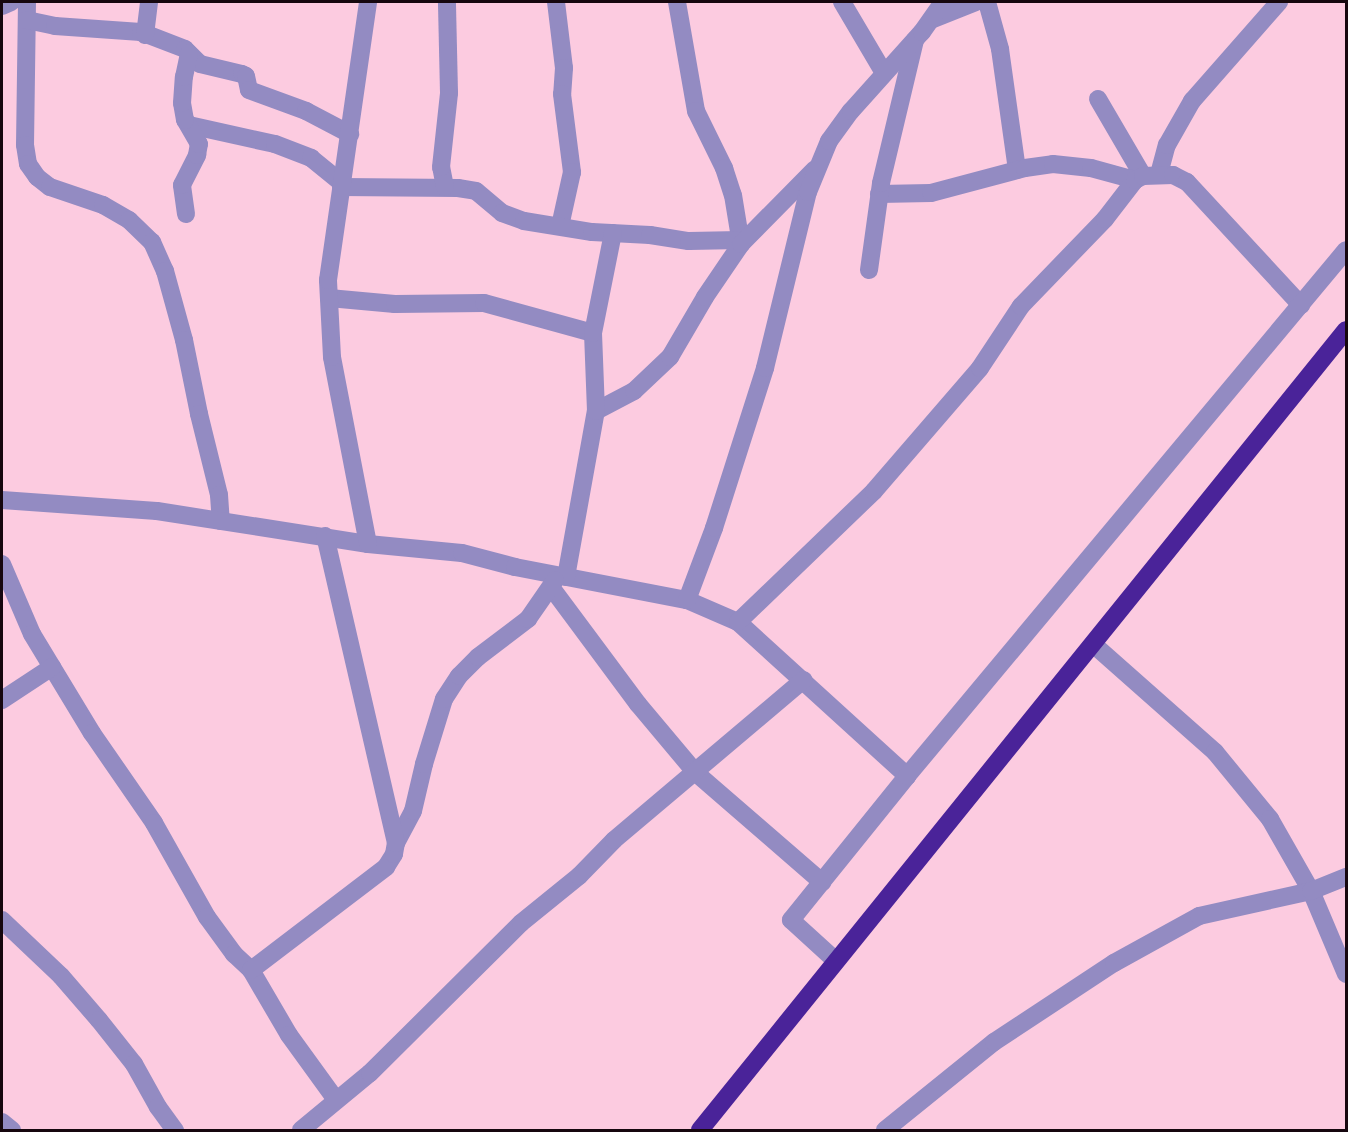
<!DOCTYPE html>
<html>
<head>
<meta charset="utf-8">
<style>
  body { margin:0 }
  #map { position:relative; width:1348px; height:1132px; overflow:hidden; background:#fccbe0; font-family:Helvetica,sans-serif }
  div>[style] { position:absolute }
  .street>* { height:18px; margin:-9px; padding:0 9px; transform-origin:9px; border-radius:9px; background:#938bc2 }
  .highway>* { height:18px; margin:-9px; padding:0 9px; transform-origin:9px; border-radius:9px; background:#4a2399 }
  span { translate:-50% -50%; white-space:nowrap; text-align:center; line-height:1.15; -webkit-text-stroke:5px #fccbe0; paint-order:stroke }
  .frame { position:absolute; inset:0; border:3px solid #16070e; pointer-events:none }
</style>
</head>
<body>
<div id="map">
  <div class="street">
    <i style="left:27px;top:2px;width:143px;rotate:90.8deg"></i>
    <i style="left:25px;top:145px;width:19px;rotate:81deg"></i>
    <i style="left:28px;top:164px;width:16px;rotate:55deg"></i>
    <i style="left:37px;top:177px;width:16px;rotate:38deg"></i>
    <i style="left:50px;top:187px;width:56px;rotate:18.8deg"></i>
    <i style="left:103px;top:205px;width:30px;rotate:30deg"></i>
    <i style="left:129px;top:220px;width:32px;rotate:44deg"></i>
    <i style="left:152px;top:242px;width:32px;rotate:66deg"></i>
    <i style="left:165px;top:271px;width:72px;rotate:74.6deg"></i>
    <i style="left:184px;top:340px;width:76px;rotate:78.5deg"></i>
    <i style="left:199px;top:414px;width:83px;rotate:76.1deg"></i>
    <i style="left:219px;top:495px;width:26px;rotate:86deg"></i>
    <i style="left:556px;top:2px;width:66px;rotate:83.1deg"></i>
    <i style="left:564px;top:68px;width:26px;rotate:94deg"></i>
    <i style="left:562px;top:94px;width:79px;rotate:82.7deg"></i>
    <i style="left:572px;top:172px;width:55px;rotate:102.5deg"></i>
    <i style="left:677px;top:2px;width:111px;rotate:80.1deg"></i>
    <i style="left:696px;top:111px;width:64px;rotate:63.8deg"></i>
    <i style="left:724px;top:168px;width:28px;rotate:72deg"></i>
    <i style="left:733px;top:195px;width:50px;rotate:80.7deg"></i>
    <i style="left:842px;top:2px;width:82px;rotate:59.4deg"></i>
    <i style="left:987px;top:2px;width:49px;rotate:74.5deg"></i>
    <i style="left:1000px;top:49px;width:122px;rotate:82deg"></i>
    <i style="left:2px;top:6px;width:10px;rotate:-24deg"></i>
    <i style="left:27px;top:20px;width:29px;rotate:12deg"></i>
    <i style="left:55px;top:26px;width:86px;rotate:4deg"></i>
    <i style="left:141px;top:32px;width:47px;rotate:21.1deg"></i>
    <i style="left:185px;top:49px;width:21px;rotate:45deg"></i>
    <i style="left:200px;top:64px;width:43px;rotate:13.4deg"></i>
    <i style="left:242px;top:74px;width:4px;rotate:27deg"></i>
    <i style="left:246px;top:76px;width:14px;rotate:78deg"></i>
    <i style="left:249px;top:90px;width:61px;rotate:20.2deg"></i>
    <i style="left:306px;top:111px;width:50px;rotate:27.6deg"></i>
    <i style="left:931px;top:20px;width:48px;rotate:-21.8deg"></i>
    <i style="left:145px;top:35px;width:33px;rotate:-83deg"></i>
    <i style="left:1098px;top:99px;width:89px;rotate:59.7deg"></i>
    <i style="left:189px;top:125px;width:88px;rotate:12.5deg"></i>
    <i style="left:275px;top:144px;width:39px;rotate:21deg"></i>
    <i style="left:311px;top:158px;width:40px;rotate:39deg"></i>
    <i style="left:1159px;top:174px;width:30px;rotate:-75deg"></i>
    <i style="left:1167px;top:145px;width:51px;rotate:-60.4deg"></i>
    <i style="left:1192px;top:101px;width:132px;rotate:-48.7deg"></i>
    <i style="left:341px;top:187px;width:117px;rotate:0.5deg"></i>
    <i style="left:458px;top:188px;width:18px;rotate:9deg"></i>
    <i style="left:476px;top:191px;width:34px;rotate:40deg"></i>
    <i style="left:502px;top:213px;width:23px;rotate:20deg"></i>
    <i style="left:524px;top:221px;width:69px;rotate:9.2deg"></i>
    <i style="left:592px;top:232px;width:58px;rotate:3deg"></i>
    <i style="left:650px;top:235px;width:39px;rotate:9deg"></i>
    <i style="left:689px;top:241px;width:51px;rotate:-1.1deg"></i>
    <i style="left:445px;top:187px;width:20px;rotate:-101deg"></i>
    <i style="left:441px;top:167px;width:74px;rotate:-83.8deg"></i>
    <i style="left:449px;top:93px;width:91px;rotate:-91.3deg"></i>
    <i style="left:879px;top:194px;width:52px;rotate:-1.1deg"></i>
    <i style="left:931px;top:193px;width:97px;rotate:-14.9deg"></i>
    <i style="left:1025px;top:168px;width:28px;rotate:-8deg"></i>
    <i style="left:1053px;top:164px;width:38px;rotate:6deg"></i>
    <i style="left:1091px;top:168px;width:46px;rotate:15.3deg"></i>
    <i style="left:186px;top:214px;width:29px;rotate:-98deg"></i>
    <i style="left:182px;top:185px;width:34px;rotate:-63deg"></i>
    <i style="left:197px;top:155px;width:11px;rotate:-80deg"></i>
    <i style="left:199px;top:144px;width:28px;rotate:-120deg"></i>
    <i style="left:185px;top:120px;width:17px;rotate:-100deg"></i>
    <i style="left:182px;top:103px;width:26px;rotate:-86deg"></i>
    <i style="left:184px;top:77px;width:24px;rotate:-78deg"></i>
    <i style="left:869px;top:270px;width:88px;rotate:-82.1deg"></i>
    <i style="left:881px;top:183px;width:147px;rotate:-76.6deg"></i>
    <i style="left:329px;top:298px;width:66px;rotate:5.2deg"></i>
    <i style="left:395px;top:304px;width:89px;rotate:-0.6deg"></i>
    <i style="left:484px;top:303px;width:113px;rotate:15.4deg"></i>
    <i style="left:596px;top:411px;width:43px;rotate:-27.8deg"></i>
    <i style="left:634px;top:391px;width:50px;rotate:-43.4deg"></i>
    <i style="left:670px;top:357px;width:69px;rotate:-59.7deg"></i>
    <i style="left:705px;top:297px;width:64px;rotate:-55.8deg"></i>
    <i style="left:741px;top:244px;width:105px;rotate:-45.4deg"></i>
    <i style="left:2px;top:500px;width:155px;rotate:4.1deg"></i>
    <i style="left:157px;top:511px;width:214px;rotate:8.9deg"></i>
    <i style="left:368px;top:544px;width:94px;rotate:5.5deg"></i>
    <i style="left:462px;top:553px;width:55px;rotate:14.8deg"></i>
    <i style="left:515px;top:567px;width:175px;rotate:10.9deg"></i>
    <i style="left:687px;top:600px;width:56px;rotate:23.3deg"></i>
    <i style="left:738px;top:622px;width:229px;rotate:42.3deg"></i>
    <i style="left:368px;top:544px;width:190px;rotate:-100.9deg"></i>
    <i style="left:332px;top:357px;width:77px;rotate:-93deg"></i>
    <i style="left:328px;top:280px;width:281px;rotate:-81.8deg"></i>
    <i style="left:2px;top:564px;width:76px;rotate:66.8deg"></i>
    <i style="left:32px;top:634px;width:116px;rotate:58.8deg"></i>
    <i style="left:92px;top:733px;width:109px;rotate:55.4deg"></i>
    <i style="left:154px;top:823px;width:108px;rotate:60.6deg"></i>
    <i style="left:207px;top:917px;width:46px;rotate:53.9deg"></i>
    <i style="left:234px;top:954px;width:23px;rotate:43deg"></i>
    <i style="left:251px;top:970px;width:75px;rotate:59.7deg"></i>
    <i style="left:289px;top:1035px;width:80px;rotate:54.1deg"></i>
    <i style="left:566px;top:577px;width:169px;rotate:-79.8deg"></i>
    <i style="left:596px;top:411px;width:78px;rotate:-92.2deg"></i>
    <i style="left:593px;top:333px;width:102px;rotate:-78.7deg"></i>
    <i style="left:551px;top:587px;width:146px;rotate:53.4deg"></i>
    <i style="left:638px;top:704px;width:90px;rotate:50deg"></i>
    <i style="left:696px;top:773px;width:167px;rotate:40.9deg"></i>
    <i style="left:687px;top:600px;width:77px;rotate:-69.4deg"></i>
    <i style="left:714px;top:528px;width:168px;rotate:-72.3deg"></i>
    <i style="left:765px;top:368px;width:181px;rotate:-76.3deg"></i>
    <i style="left:808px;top:192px;width:55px;rotate:-67.6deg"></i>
    <i style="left:829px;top:141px;width:37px;rotate:-54deg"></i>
    <i style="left:851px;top:111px;width:106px;rotate:-48.1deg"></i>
    <i style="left:922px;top:32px;width:37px;rotate:-55deg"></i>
    <i style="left:738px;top:622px;width:189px;rotate:-43.9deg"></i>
    <i style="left:874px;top:491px;width:162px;rotate:-49.2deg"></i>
    <i style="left:980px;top:368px;width:74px;rotate:-56.5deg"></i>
    <i style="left:1021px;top:306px;width:121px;rotate:-46deg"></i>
    <i style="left:1105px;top:219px;width:49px;rotate:-52.4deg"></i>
    <i style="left:1135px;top:180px;width:9px;rotate:-27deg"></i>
    <i style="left:1143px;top:176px;width:30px;rotate:-2deg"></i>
    <i style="left:1173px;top:175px;width:16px;rotate:27deg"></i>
    <i style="left:1187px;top:182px;width:168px;rotate:47.2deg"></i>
    <i style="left:1093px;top:644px;width:163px;rotate:41.5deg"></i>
    <i style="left:1215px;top:752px;width:87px;rotate:50.6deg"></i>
    <i style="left:1270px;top:819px;width:83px;rotate:60.3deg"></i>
    <i style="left:1311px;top:891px;width:90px;rotate:67.1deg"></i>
    <i style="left:2px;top:700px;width:60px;rotate:-33.4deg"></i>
    <i style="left:396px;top:843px;width:36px;rotate:-62deg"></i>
    <i style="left:413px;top:811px;width:48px;rotate:-76.8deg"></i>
    <i style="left:424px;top:764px;width:68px;rotate:-72.9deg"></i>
    <i style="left:444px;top:699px;width:27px;rotate:-57deg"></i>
    <i style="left:459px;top:676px;width:27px;rotate:-45deg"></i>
    <i style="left:478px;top:657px;width:63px;rotate:-37.2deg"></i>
    <i style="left:528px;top:619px;width:47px;rotate:-55.3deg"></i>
    <i style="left:2px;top:920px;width:81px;rotate:43.5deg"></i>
    <i style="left:61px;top:976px;width:58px;rotate:49.2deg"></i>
    <i style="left:99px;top:1020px;width:56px;rotate:51.5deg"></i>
    <i style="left:134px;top:1064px;width:49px;rotate:60.8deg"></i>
    <i style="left:158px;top:1107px;width:29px;rotate:54deg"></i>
    <i style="left:836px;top:961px;width:61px;rotate:-137.7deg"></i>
    <i style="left:791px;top:920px;width:185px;rotate:-51.1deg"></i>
    <i style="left:907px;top:776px;width:685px;rotate:-50.15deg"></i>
    <i style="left:251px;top:970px;width:170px;rotate:-37.3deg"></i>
    <i style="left:386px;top:867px;width:15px;rotate:-58deg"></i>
    <i style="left:394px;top:854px;width:11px;rotate:-80deg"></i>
    <i style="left:396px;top:843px;width:315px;rotate:-103deg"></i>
    <i style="left:2px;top:1122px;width:13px;rotate:39deg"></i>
    <i style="left:301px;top:1130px;width:89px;rotate:-39.6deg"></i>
    <i style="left:370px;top:1073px;width:213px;rotate:-44.8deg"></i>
    <i style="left:521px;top:923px;width:75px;rotate:-39deg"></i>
    <i style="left:579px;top:876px;width:50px;rotate:-45.8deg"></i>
    <i style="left:614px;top:840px;width:248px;rotate:-40.2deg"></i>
    <i style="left:885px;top:1130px;width:140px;rotate:-38.9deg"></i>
    <i style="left:994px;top:1042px;width:144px;rotate:-33.4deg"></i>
    <i style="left:1114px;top:963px;width:97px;rotate:-28.9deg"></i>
    <i style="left:1199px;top:916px;width:115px;rotate:-12.6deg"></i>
    <i style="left:1311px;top:891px;width:38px;rotate:-22deg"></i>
  </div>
  <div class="highway">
    <i style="left:700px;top:1130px;width:1028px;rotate:-51.08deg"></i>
  </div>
  <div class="frame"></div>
</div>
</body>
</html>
